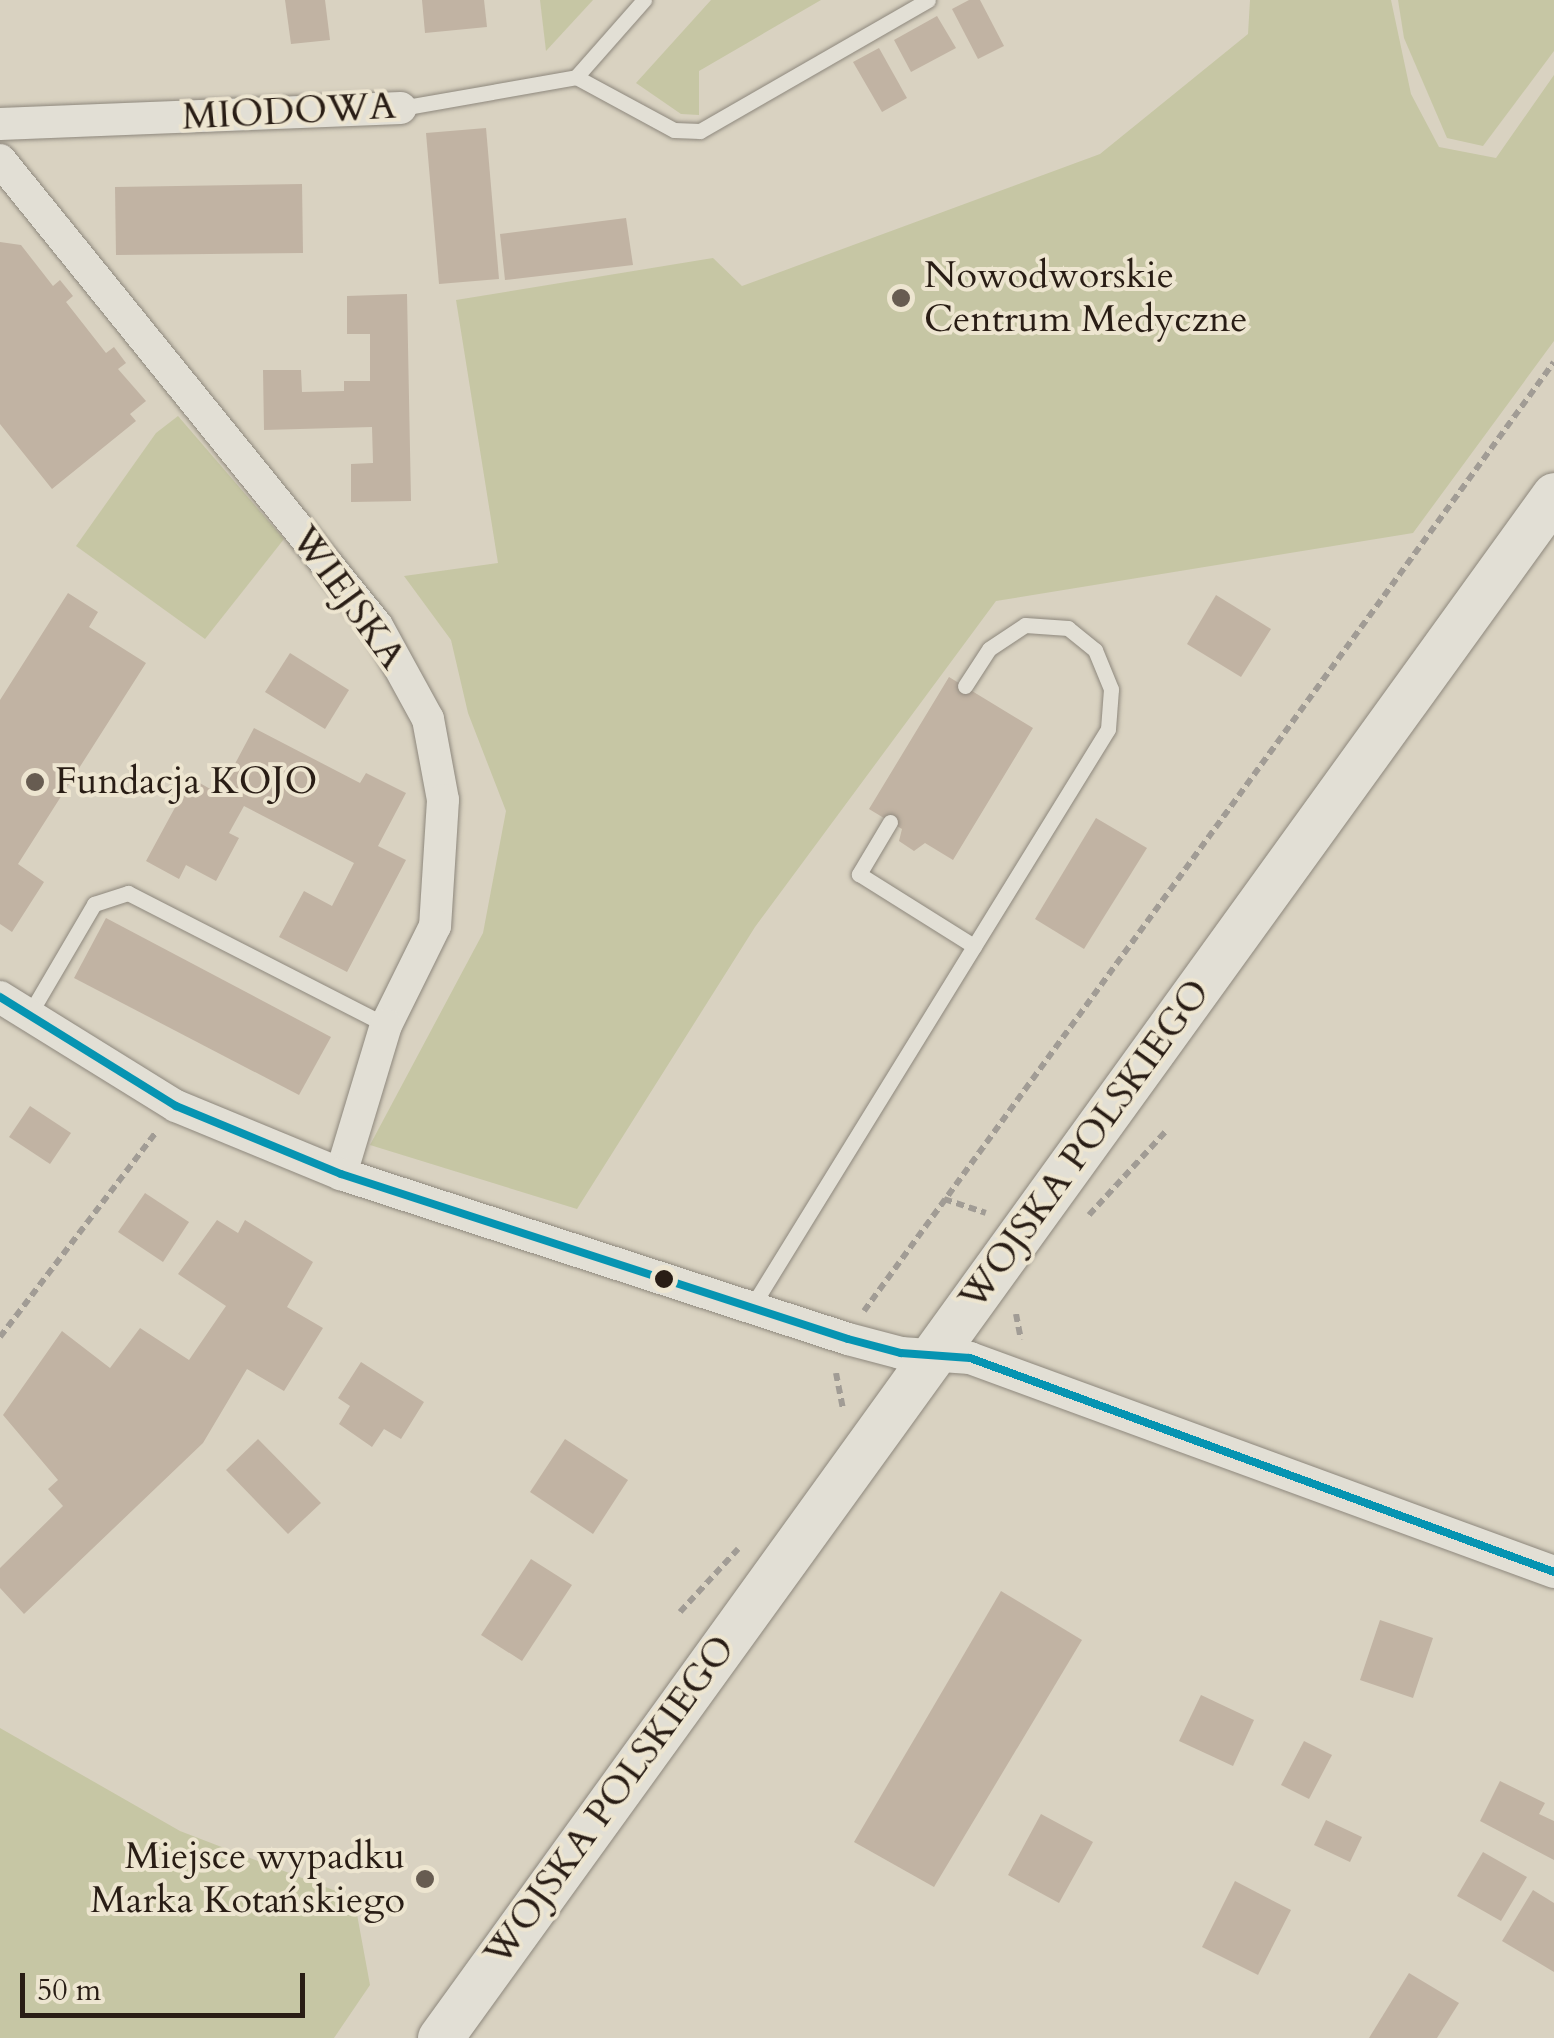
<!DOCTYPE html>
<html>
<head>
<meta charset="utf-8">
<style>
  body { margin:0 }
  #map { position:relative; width:1554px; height:2038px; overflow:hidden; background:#d9d2c1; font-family:Cardo,serif }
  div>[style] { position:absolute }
  .green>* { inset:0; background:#c6c6a4 }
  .building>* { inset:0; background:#c1b3a3 }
  .path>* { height:6px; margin-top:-3px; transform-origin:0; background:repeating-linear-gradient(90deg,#a19c95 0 8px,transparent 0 13px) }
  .roads { filter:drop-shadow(0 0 2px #8e887d) drop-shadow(0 0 2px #8e887d) }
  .lane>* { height:15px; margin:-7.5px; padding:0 7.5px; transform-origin:7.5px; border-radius:7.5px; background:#e2dfd5 }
  .street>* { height:32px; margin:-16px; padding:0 16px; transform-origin:16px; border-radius:16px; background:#e2dfd5 }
  .secondary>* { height:45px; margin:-22.5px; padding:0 22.5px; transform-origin:22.5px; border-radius:22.5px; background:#e2dfd5 }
  .bus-1>* { height:8px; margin:-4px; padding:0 4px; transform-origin:4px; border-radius:4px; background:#0694b2 }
  .dots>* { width:28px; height:28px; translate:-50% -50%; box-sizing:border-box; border:5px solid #ede5d0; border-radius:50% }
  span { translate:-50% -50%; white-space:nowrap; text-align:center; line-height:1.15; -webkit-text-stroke:8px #ede5d0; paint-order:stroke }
  .street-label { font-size:38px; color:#291d15 }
  .poi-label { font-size:38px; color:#291d15 }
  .left { translate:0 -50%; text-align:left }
  .right { translate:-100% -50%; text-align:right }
  .scale { position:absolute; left:20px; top:1973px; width:285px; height:45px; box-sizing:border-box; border:5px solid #291d15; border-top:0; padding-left:12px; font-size:30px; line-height:35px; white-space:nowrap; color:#291d15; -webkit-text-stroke:8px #ede5d0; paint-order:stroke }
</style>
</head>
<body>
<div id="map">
  <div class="green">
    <i style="clip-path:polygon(540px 0,593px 0,546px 51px)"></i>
    <i style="clip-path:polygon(711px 0,821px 0,699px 71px,699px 115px,681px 114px,636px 83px)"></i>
    <i style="clip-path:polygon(1250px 0,1391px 0,1411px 94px,1439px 147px,1496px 158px,1554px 75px,1554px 341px,1413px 533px,996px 601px,755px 927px,577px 1209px,370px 1145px,483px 933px,506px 811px,468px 713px,451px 640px,404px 576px,498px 563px,456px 300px,713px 258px,742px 286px,1100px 154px,1248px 34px)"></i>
    <i style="clip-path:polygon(1398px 0,1554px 0,1554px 51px,1483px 146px,1447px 138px,1404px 38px)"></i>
    <i style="clip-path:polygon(178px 416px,284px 539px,205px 639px,76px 546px,156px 433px)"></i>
    <i style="clip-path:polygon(0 1728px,180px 1831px,354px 1898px,370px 1985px,334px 2038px,0 2038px)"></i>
  </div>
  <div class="building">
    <i style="clip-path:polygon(285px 0,325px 0,330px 40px,291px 44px)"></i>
    <i style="clip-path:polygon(422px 0,484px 0,487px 27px,425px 33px)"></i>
    <i style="clip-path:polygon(969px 0,980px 0,1004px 46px,978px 59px,952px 9px)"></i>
    <i style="clip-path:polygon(937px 16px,956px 48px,911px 72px,894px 40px)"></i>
    <i style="clip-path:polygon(879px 48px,907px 98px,882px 112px,853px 62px)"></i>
    <i style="clip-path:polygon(486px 128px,499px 279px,439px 284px,426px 133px)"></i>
    <i style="clip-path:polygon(302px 184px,303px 253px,116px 255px,115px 187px)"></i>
    <i style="clip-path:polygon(626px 218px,633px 265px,505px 280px,500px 234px)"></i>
    <i style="clip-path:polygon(0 242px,21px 245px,53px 286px,60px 280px,73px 296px,66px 302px,106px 353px,114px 347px,126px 363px,118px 369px,146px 401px,130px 414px,136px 421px,52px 489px,0 424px)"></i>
    <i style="clip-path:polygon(407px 294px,411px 501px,351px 502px,351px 464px,373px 463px,372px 427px,264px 430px,263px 370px,301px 370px,302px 392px,344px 391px,344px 381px,370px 381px,370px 334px,347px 334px,347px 296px)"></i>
    <i style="clip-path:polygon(68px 593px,98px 612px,89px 627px,146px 663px,18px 864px,44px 882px,12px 932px,0 924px,0 700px)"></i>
    <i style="clip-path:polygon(1216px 595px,1271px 629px,1241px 677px,1187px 644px)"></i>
    <i style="clip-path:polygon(290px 653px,349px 690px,325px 729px,265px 692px)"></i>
    <i style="clip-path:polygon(949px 677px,1033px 728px,953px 860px,925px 843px,914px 851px,899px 841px,902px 829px,869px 809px)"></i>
    <i style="clip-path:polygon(254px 728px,360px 783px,366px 773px,406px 793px,378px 846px,406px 860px,347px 972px,279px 937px,304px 891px,332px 906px,354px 863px,244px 806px,229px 833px,239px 838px,216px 881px,186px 865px,179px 879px,146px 861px,191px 778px,219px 794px)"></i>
    <i style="clip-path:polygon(1096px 818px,1147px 848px,1084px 949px,1035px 919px)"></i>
    <i style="clip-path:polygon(106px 918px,331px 1037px,299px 1095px,74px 978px)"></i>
    <i style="clip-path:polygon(30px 1106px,71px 1133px,50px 1164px,9px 1137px)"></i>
    <i style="clip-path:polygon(145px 1193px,189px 1222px,163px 1262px,118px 1232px)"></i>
    <i style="clip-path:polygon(217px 1220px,238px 1233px,245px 1220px,313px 1262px,287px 1307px,323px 1328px,284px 1391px,247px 1369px,203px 1443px,24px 1614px,0 1588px,0 1568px,63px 1506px,48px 1489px,58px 1480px,3px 1415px,62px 1331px,110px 1368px,140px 1328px,189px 1360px,226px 1306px,178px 1274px)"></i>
    <i style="clip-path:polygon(361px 1362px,424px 1402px,401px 1439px,384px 1429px,372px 1447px,339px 1424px,350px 1406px,338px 1398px)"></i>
    <i style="clip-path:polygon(258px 1439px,321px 1503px,288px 1534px,226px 1470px)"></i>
    <i style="clip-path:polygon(565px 1439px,628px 1480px,593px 1534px,530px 1492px)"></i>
    <i style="clip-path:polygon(531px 1559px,572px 1585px,522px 1661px,481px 1635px)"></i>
    <i style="clip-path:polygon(1001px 1591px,1082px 1640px,934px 1887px,854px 1842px)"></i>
    <i style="clip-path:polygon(1380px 1620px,1433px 1638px,1413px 1698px,1360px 1680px)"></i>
    <i style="clip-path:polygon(1201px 1695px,1254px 1720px,1233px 1766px,1179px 1741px)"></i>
    <i style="clip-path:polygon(1304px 1741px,1332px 1755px,1309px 1799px,1281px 1785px)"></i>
    <i style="clip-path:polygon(1500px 1781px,1545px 1803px,1539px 1814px,1554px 1821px,1554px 1860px,1480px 1821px)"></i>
    <i style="clip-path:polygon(1041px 1814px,1093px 1842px,1059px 1903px,1008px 1875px)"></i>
    <i style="clip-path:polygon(1326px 1820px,1362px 1837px,1350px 1862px,1314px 1845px)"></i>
    <i style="clip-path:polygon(1483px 1852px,1527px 1877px,1501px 1921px,1457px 1896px)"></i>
    <i style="clip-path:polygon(1235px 1881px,1291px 1910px,1258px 1975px,1202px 1947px)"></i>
    <i style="clip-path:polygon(1533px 1890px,1554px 1903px,1554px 1972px,1502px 1941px)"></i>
    <i style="clip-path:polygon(1409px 1973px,1459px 2003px,1437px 2038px,1369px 2038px)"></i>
  </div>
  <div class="path">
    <i style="left:944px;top:1199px;width:44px;rotate:18.4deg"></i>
    <i style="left:1089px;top:1215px;width:114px;rotate:-47.5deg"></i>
    <i style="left:864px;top:1311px;width:1173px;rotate:-53.98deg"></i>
    <i style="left:1016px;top:1314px;width:26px;rotate:79deg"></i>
    <i style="left:0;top:1337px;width:259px;rotate:-52.7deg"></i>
    <i style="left:836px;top:1373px;width:36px;rotate:79deg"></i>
    <i style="left:680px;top:1612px;width:86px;rotate:-47.4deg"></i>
  </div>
  <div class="roads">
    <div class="lane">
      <i style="left:576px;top:77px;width:103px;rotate:-48.6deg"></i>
      <i style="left:401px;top:108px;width:178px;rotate:-10deg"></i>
      <i style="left:576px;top:77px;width:111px;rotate:28.4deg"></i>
      <i style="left:674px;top:130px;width:26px;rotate:2deg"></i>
      <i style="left:700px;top:131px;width:263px;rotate:-29.9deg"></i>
      <i style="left:890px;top:822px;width:61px;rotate:120.8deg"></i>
      <i style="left:859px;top:874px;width:136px;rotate:32.1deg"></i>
      <i style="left:29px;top:1015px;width:129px;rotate:-59.6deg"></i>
      <i style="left:94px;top:904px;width:36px;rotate:-18deg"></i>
      <i style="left:128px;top:893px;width:290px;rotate:27.1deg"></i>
      <i style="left:751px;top:1308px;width:680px;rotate:-58.34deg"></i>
      <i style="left:1108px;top:729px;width:40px;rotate:-85.7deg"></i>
      <i style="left:1111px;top:689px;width:42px;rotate:-112.3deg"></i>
      <i style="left:1095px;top:650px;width:35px;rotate:-141deg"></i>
      <i style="left:1068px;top:628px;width:43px;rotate:-176deg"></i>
      <i style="left:1025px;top:625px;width:43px;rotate:146.3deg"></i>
      <i style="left:989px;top:649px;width:44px;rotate:123deg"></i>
    </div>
    <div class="street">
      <i style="left:0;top:124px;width:401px;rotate:-2.3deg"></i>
      <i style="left:0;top:160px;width:599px;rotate:51.03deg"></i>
      <i style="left:377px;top:626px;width:106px;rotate:61.3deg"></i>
      <i style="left:428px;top:719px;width:82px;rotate:79.5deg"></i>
      <i style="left:443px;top:800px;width:126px;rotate:93.6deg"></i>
      <i style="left:435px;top:926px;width:110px;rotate:116.3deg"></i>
      <i style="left:386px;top:1025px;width:156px;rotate:106.8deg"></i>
      <i style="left:0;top:997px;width:207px;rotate:31.8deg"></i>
      <i style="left:176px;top:1106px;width:178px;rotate:22.4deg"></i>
      <i style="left:341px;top:1174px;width:533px;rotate:18.03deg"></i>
      <i style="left:848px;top:1339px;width:55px;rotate:14.8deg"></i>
      <i style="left:901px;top:1353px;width:69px;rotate:4.1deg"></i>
      <i style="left:970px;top:1358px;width:622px;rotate:20.12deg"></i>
    </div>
    <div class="secondary">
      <i style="left:440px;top:2038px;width:1903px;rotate:-54.17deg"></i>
    </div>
  </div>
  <div class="bus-1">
    <i style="left:0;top:997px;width:207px;rotate:31.8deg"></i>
    <i style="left:176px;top:1106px;width:178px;rotate:22.4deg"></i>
    <i style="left:341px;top:1174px;width:533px;rotate:18.03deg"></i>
    <i style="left:848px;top:1339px;width:55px;rotate:14.8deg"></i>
    <i style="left:901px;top:1353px;width:69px;rotate:4.1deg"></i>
    <i style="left:970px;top:1358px;width:622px;rotate:20.12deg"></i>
  </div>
  <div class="dots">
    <i style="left:901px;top:298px;background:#675c51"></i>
    <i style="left:35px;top:782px;background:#675c51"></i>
    <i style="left:664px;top:1279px;background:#291d15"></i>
    <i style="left:425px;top:1879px;background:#675c51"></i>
  </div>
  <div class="street-label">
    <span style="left:289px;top:112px;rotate:-3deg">MIODOWA</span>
    <span style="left:348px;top:598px;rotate:54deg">WIEJSKA</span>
    <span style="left:1085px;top:1145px;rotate:-54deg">WOJSKA POLSKIEGO</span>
    <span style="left:610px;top:1801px;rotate:-54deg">WOJSKA POLSKIEGO</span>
  </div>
  <div class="poi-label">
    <span class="left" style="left:924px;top:298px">Nowodworskie<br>Centrum Medyczne</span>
    <span class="left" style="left:55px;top:782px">Fundacja KOJO</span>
    <span class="right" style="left:405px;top:1879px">Miejsce wypadku<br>Marka Kotańskiego</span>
  </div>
  <div class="scale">50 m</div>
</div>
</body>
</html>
